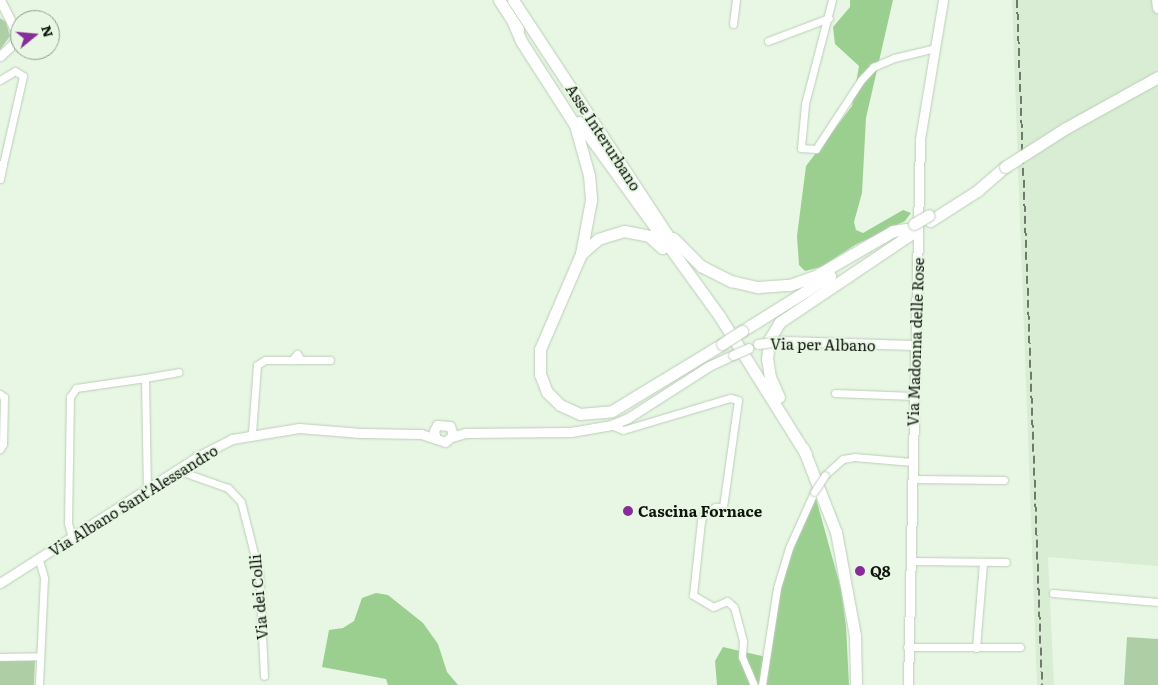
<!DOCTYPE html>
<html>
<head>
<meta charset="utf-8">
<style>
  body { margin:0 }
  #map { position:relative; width:1158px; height:685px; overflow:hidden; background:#e7f7e3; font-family:Literata,serif }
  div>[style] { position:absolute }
  .built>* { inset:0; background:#d8edd3 }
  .green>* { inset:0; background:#aecfa6 }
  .forest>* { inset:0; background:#9bcf90 }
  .roads { filter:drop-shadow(0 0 1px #bdcdba) drop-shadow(0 0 1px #bdcdba) }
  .minor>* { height:7px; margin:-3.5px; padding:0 3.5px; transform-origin:3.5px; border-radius:3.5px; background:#fff }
  .tertiary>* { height:9px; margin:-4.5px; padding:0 4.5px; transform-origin:4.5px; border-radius:4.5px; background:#fff }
  .secondary>* { height:10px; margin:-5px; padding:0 5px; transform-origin:5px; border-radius:5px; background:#fff }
  .trunk>* { height:11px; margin:-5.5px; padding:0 5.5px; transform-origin:5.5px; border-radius:5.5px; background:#fff }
  .rail>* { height:2px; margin-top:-1px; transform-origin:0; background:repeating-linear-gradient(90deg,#6f796c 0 8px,transparent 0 12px) }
  .bridges { filter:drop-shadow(0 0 1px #bdcdba) drop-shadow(0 0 1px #bdcdba) }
  .minor-bridge>* { height:7px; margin:-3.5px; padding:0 3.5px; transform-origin:3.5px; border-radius:3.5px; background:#fff }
  .tertiary-bridge>* { height:9px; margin:-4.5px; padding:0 4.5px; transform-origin:4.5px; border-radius:4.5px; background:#fff }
  .trunk-bridge>* { height:11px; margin:-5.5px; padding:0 5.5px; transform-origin:5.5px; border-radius:5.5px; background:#fff }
  .dots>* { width:14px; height:14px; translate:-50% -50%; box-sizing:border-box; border:2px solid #e7f7e3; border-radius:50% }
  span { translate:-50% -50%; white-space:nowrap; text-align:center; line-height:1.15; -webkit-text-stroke:4px #e7f7e3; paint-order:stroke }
  .street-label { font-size:15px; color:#0e130c }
  .poi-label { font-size:15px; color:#0e130c; font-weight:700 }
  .left { translate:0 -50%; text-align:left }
  .north { position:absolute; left:10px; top:10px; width:50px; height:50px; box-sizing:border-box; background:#e7f7e3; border:1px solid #909c8d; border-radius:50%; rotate:73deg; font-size:14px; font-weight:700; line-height:20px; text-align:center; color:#0e130c }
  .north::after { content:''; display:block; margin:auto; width:18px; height:22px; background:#862d99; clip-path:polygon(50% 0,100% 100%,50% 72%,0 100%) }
</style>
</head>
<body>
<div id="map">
  <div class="built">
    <i style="clip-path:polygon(1012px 0,1158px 0,1158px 566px,1048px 557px,1054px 685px,1037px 685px)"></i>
  </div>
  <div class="green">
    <i style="clip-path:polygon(0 18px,6px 22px,10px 36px,0 50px)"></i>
    <i style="clip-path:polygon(1127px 637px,1158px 639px,1158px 685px,1124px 685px)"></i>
    <i style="clip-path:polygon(35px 659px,34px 685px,0 685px,0 660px)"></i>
  </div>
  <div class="forest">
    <i style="clip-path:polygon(850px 0,893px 0,866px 118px,862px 193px,854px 222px,856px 230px,863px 233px,903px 210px,911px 213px,905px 221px,855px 245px,821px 267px,805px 271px,799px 265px,797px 236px,806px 166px,852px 106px,859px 66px,835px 44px,833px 27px,850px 7px)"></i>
    <i style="clip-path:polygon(815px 495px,841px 589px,846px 626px,849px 685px,717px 685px,715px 661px,723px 647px,766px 657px,787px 560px)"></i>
    <i style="clip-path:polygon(376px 593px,388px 595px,423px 623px,438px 644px,447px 672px,458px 685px,388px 685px,386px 679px,322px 667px,329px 630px,343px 628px,354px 621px,362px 598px)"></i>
  </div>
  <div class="roads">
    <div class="minor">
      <i style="left:832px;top:0;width:107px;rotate:104.6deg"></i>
      <i style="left:805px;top:104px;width:44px;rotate:95.2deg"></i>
      <i style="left:801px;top:148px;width:15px;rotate:4deg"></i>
      <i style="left:816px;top:149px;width:82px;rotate:-56.9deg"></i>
      <i style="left:861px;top:80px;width:18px;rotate:-47deg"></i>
      <i style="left:873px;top:67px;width:23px;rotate:-23deg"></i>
      <i style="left:894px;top:58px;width:42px;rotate:-13.7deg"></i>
      <i style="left:733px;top:24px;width:24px;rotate:-83deg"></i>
      <i style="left:768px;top:41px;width:65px;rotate:-20.7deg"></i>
      <i style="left:0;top:80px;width:17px;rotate:-31deg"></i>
      <i style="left:15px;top:71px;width:9px;rotate:32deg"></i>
      <i style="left:23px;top:76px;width:90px;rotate:102.8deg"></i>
      <i style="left:3px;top:164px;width:3px;rotate:180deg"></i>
      <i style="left:0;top:179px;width:15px;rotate:-79deg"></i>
      <i style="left:292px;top:360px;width:8px;rotate:-50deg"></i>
      <i style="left:297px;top:354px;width:7px;rotate:56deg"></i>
      <i style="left:145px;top:378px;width:34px;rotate:-10deg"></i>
      <i style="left:835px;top:393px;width:79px;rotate:2.2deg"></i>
      <i style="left:0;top:394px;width:5px;rotate:37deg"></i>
      <i style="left:4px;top:397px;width:47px;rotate:91.2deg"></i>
      <i style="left:3px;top:444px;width:6px;rotate:121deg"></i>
      <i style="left:611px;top:425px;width:13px;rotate:23deg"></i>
      <i style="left:623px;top:430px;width:112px;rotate:-16.7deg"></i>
      <i style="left:730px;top:398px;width:8px;rotate:14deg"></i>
      <i style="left:738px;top:400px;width:108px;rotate:98deg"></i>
      <i style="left:723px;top:507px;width:8px;rotate:180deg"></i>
      <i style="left:715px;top:507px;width:13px;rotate:151deg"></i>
      <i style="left:704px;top:513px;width:9px;rotate:111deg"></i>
      <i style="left:701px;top:521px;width:74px;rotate:96.2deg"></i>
      <i style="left:693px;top:595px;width:23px;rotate:31deg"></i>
      <i style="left:713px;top:607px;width:15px;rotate:-23deg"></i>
      <i style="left:727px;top:601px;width:9px;rotate:41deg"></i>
      <i style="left:734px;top:607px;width:35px;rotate:75deg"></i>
      <i style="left:743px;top:641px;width:16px;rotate:94deg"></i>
      <i style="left:742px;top:657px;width:30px;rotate:67deg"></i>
      <i style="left:252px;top:433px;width:68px;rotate:-85.8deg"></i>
      <i style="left:257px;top:365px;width:9px;rotate:-32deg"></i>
      <i style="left:265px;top:360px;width:65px"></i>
      <i style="left:177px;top:470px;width:54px;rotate:19.4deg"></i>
      <i style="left:228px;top:488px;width:19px;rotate:47deg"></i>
      <i style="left:241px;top:502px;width:73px;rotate:75.8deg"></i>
      <i style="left:259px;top:573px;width:103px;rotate:87.2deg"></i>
      <i style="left:825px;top:475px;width:24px;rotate:-42deg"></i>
      <i style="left:843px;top:459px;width:11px;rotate:-10deg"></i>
      <i style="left:854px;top:457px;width:58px;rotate:4.9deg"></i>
      <i style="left:912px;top:479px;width:92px;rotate:0.6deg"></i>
      <i style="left:72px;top:538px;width:16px;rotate:-105deg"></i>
      <i style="left:68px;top:523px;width:126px;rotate:-89.1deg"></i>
      <i style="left:70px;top:397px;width:11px;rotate:-56deg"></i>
      <i style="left:76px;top:388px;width:70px;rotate:-8.2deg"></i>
      <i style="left:145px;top:378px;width:111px;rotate:89deg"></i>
      <i style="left:39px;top:560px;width:19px;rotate:74deg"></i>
      <i style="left:44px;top:578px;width:107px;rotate:92.7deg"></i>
      <i style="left:910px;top:561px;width:96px;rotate:0.6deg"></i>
      <i style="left:1053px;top:593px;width:105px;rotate:4.9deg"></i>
      <i style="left:907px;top:647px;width:113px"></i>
      <i style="left:976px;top:648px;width:86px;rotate:-85.3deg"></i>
      <i style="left:0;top:657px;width:39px;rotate:-1deg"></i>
      <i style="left:762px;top:685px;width:98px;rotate:-81.2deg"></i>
      <i style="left:777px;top:588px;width:42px;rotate:-73.3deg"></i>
      <i style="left:789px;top:548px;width:61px;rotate:-65.9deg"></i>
    </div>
    <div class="tertiary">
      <i style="left:0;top:0;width:35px;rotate:63deg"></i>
      <i style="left:16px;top:31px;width:12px;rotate:99deg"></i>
      <i style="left:14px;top:43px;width:19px;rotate:137deg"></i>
      <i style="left:780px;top:341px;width:136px;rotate:1.7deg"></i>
      <i style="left:452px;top:437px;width:14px;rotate:-17deg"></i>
      <i style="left:465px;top:433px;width:106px;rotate:-0.5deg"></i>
      <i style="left:571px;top:432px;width:41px;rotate:-9.9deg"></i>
      <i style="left:611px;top:425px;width:18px;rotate:-22deg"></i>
      <i style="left:628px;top:418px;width:96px;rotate:-32.7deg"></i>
      <i style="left:709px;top:366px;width:26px;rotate:-25deg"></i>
      <i style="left:0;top:583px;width:234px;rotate:-32.6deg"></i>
      <i style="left:197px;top:457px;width:39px;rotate:-27deg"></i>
      <i style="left:232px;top:439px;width:68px;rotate:-9.3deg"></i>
      <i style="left:299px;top:428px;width:62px;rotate:4.6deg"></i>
      <i style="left:361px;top:433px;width:60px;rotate:1deg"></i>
      <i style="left:421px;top:434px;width:25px;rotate:18deg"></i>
      <i style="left:445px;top:442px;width:11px;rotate:-41deg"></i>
      <i style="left:453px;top:435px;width:9px;rotate:-108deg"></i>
      <i style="left:450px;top:426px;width:13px;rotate:-176deg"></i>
      <i style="left:437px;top:425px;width:7px;rotate:117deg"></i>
      <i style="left:434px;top:431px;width:8px;rotate:76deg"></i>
      <i style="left:908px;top:685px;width:546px;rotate:-88.74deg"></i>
      <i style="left:920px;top:139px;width:141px;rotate:-80.6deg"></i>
    </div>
    <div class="secondary">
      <i style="left:1157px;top:0;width:8px;rotate:83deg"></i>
    </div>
    <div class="trunk">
      <i style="left:499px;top:0;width:35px;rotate:57deg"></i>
      <i style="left:513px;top:0;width:295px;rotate:56.7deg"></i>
      <i style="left:513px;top:22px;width:21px;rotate:67deg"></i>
      <i style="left:521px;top:41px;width:100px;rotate:57.3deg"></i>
      <i style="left:575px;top:125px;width:52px;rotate:74.4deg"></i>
      <i style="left:589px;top:175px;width:25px;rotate:85deg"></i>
      <i style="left:591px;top:200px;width:55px;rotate:100.5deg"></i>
      <i style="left:581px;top:254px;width:103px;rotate:113.3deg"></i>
      <i style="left:540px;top:349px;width:25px;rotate:90deg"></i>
      <i style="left:540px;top:374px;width:19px;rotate:69deg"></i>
      <i style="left:547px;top:392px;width:18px;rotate:45deg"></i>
      <i style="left:560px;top:405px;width:22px;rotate:24deg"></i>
      <i style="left:580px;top:414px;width:32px;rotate:-5deg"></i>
      <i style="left:612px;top:411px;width:129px;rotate:-31.3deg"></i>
      <i style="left:579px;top:122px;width:241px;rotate:54.1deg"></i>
      <i style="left:720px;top:317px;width:162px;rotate:57.9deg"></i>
      <i style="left:930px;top:221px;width:56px;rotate:-32.6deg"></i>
      <i style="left:977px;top:191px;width:35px;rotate:-41deg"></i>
      <i style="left:673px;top:238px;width:40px;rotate:45deg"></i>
      <i style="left:701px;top:266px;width:34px;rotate:27deg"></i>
      <i style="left:731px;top:281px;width:28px;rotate:13deg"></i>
      <i style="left:758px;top:287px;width:32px;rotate:-4deg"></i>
      <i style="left:790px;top:285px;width:29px;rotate:-20deg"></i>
      <i style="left:817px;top:275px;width:88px;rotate:-30.1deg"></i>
      <i style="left:893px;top:231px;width:13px;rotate:-9deg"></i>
      <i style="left:581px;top:254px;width:23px;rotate:-41deg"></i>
      <i style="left:598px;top:239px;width:27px;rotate:-17deg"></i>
      <i style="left:624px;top:231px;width:25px;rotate:11deg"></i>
      <i style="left:649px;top:236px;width:18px;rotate:43deg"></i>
      <i style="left:742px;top:331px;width:104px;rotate:-32deg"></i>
      <i style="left:779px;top:397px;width:22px;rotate:-114deg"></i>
      <i style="left:770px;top:377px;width:18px;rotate:-99deg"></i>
      <i style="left:767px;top:359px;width:19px;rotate:-84deg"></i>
      <i style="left:769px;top:340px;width:21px;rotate:-59deg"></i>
      <i style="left:780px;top:322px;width:165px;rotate:-33.9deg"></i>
      <i style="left:803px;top:448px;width:90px;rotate:68.6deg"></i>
      <i style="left:836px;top:532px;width:106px;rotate:79.6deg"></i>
      <i style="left:855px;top:636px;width:49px;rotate:88.8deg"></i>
    </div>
  </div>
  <div class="rail">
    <i style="left:1017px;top:0;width:685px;rotate:87.91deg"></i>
  </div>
  <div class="bridges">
    <div class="minor-bridge">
      <i style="left:814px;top:492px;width:20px;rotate:-57deg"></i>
    </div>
    <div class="tertiary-bridge">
      <i style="left:758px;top:344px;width:22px;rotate:-8deg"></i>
      <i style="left:733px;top:355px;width:17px;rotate:-24deg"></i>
    </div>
    <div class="trunk-bridge">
      <i style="left:1005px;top:167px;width:72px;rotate:-32.6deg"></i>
      <i style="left:1066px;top:128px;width:105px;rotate:-29deg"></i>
      <i style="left:914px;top:224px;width:17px;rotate:-31deg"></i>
      <i style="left:722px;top:344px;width:24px;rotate:-33deg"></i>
    </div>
  </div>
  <div class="dots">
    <i style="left:628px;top:511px;background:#862d99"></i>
    <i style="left:860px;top:571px;background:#862d99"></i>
  </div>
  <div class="street-label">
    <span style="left:604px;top:137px;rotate:57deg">Asse Interurbano</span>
    <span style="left:915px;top:342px;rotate:-88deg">Via Madonna delle Rose</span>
    <span style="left:823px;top:344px;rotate:1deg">Via per Albano</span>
    <span style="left:133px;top:500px;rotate:-32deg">Via Albano Sant'Alessandro</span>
    <span style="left:258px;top:597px;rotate:-95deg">Via dei Colli</span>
  </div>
  <div class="poi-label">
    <span class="left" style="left:638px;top:511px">Cascina Fornace</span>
    <span class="left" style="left:870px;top:571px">Q8</span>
  </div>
  <div class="north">N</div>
</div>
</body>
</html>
